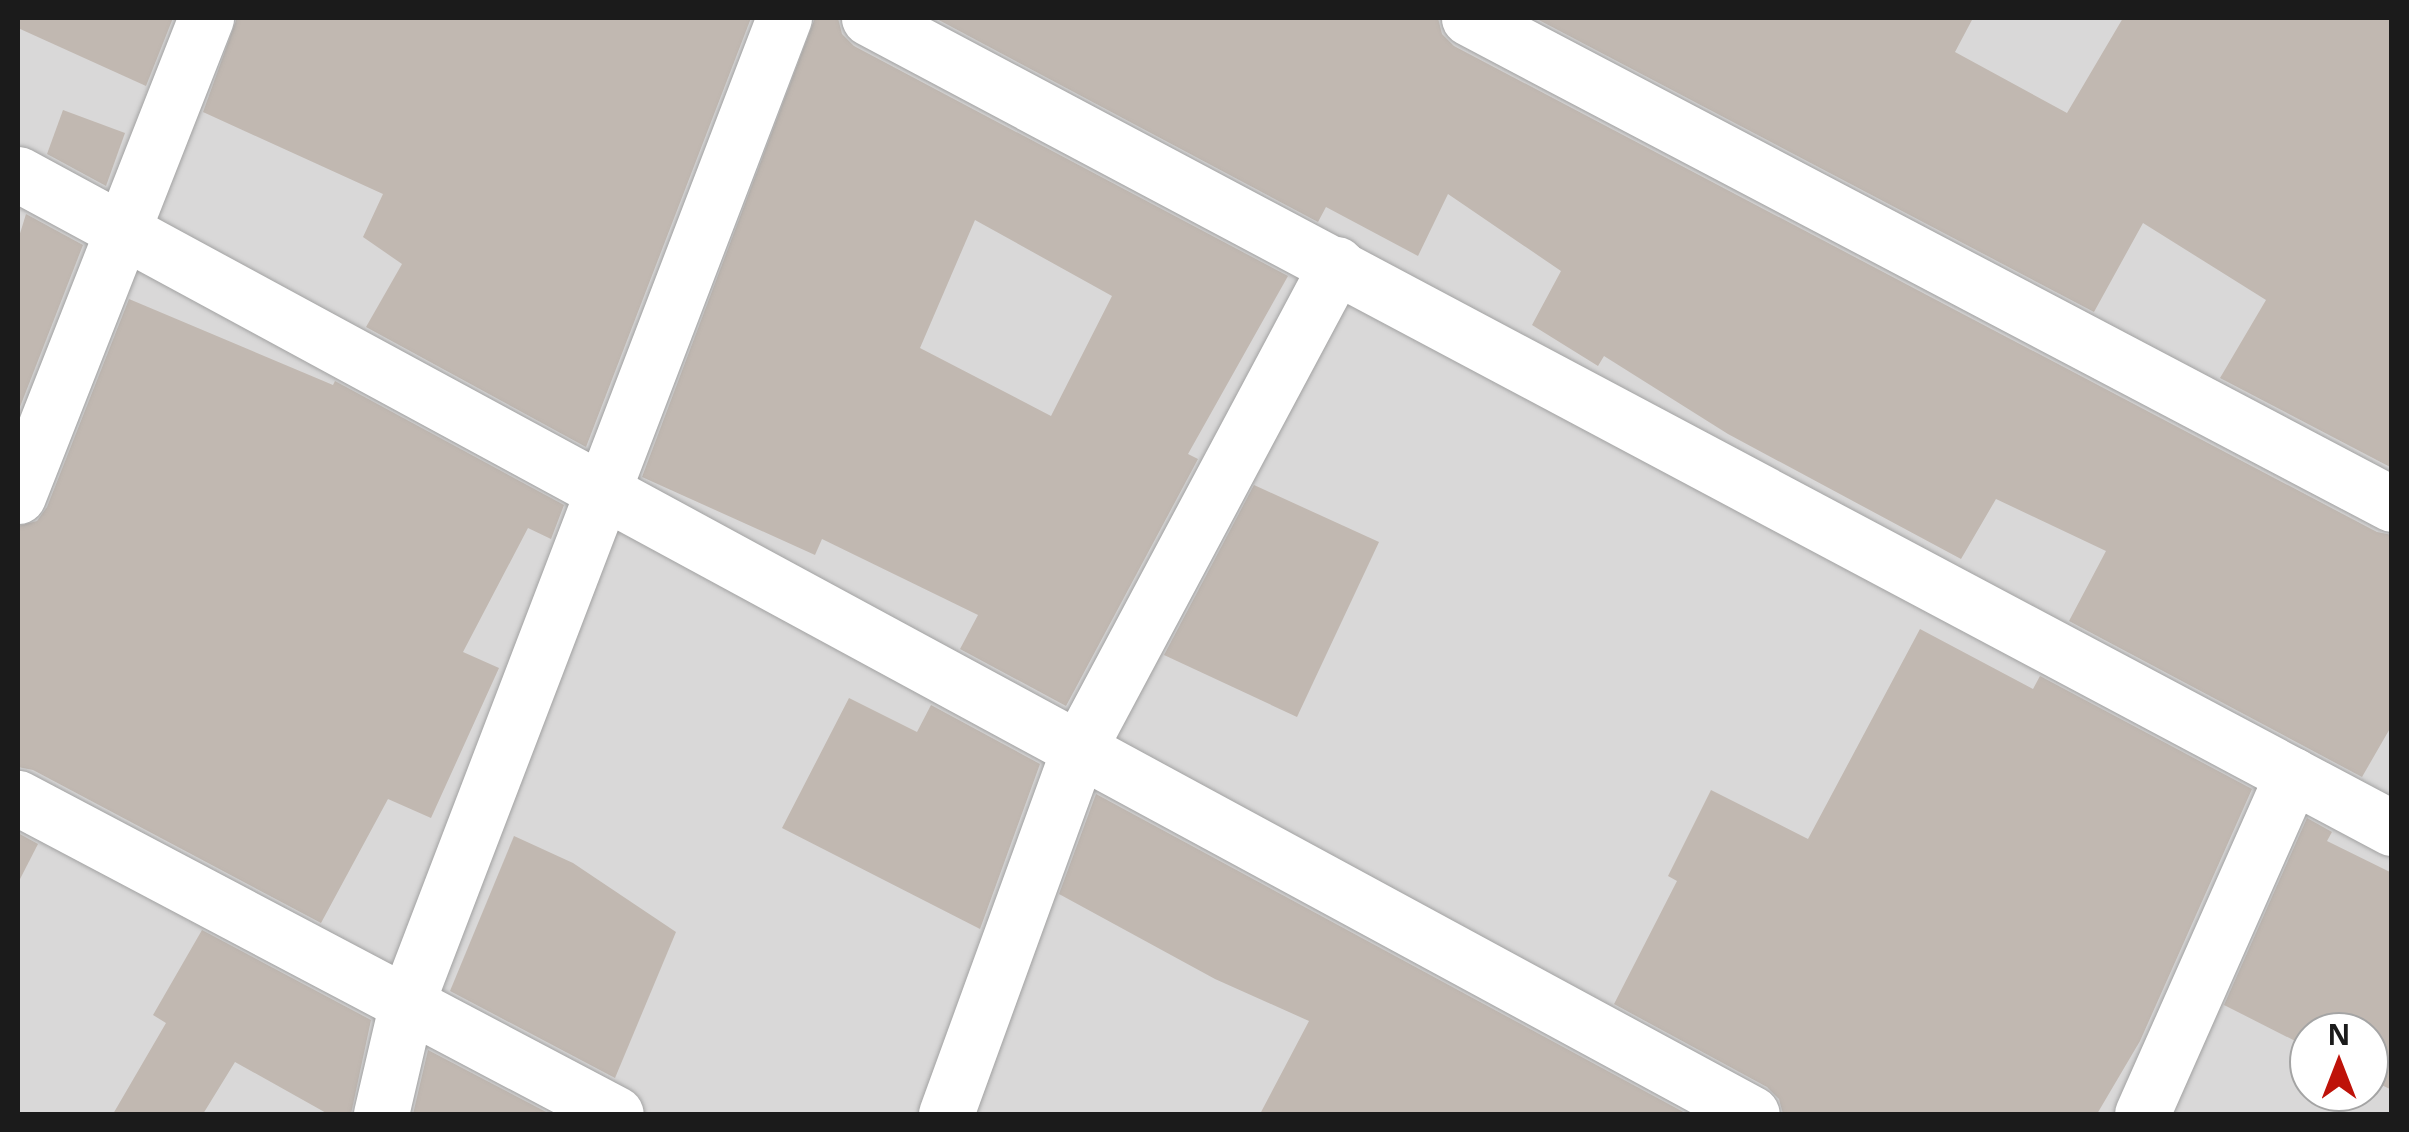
<!DOCTYPE html>
<html>
<head>
<meta charset="utf-8">
<style>
  body { margin:0 }
  #map { position:relative; width:2409px; height:1132px; overflow:hidden; background:#ede9e1; font-family:"Open Sans",sans-serif }
  div>[style] { position:absolute }
  .residential>* { inset:0; background:#d9d8d8 }
  .building>* { inset:0; background:#c1b8b1 }
  .roads { filter:drop-shadow(0 0 2px #a2a2a2) drop-shadow(0 0 2px #a2a2a2) }
  .minor>* { height:55px; margin:-27.5px; padding:0 27.5px; transform-origin:27.5px; border-radius:27.5px; background:#fff }
  span { translate:-50% -50%; white-space:nowrap; text-align:center; line-height:1.15; -webkit-text-stroke:9px #fff; paint-order:stroke }
  .frame { position:absolute; inset:0; border:20px solid #1b1b1b; pointer-events:none }
  .north { position:absolute; left:2289px; top:1012px; width:100px; height:100px; box-sizing:border-box; background:#fff; border:2px solid #a4a4a4; border-radius:50%; rotate:0deg; font-size:28px; font-weight:700; line-height:40px; text-align:center; color:#1b1b1b }
  .north::after { content:''; display:block; margin:auto; width:35px; height:45px; background:#be1209; clip-path:polygon(50% 0,100% 100%,50% 72%,0 100%) }
</style>
</head>
<body>
<div id="map">
  <div class="residential">
    <i style="clip-path:polygon(evenodd,18px 18px,2391px 18px,2391px 1114px,18px 1114px,18px 18px,2309px 1032px,2369px 1032px,2369px 1092px,2309px 1092px,2309px 1032px)"></i>
  </div>
  <div class="building">
    <i style="clip-path:polygon(18px 18px,173px 18px,146px 86px,18px 28px)"></i>
    <i style="clip-path:polygon(237px 18px,751px 18px,586px 447px,366px 327px,402px 264px,363px 237px,383px 194px,203px 112px)"></i>
    <i style="clip-path:polygon(evenodd,815px 18px,838px 18px,842px 34px,854px 46px,1288px 276px,1188px 454px,1198px 459px,1066px 706px,960px 649px,978px 615px,822px 539px,815px 555px,642px 477px,815px 18px,975px 220px,1112px 296px,1051px 416px,920px 348px,975px 220px)"></i>
    <i style="clip-path:polygon(935px 18px,1438px 18px,1442px 34px,1454px 46px,2377px 532px,2392px 535px,2392px 725px,2362px 777px,2069px 621px,2106px 551px,1996px 499px,1961px 559px,1728px 434px,1604px 356px,1598px 366px,1532px 325px,1561px 271px,1448px 194px,1418px 256px,1326px 207px,1318px 222px)"></i>
    <i style="clip-path:polygon(1535px 18px,1973px 18px,1955px 52px,2067px 113px,2123px 18px,2392px 18px,2392px 468px,2220px 378px,2266px 300px,2143px 223px,2094px 312px)"></i>
    <i style="clip-path:polygon(63px 110px,125px 133px,106px 186px,47px 154px)"></i>
    <i style="clip-path:polygon(26px 214px,83px 245px,18px 412px,18px 240px)"></i>
    <i style="clip-path:polygon(129px 299px,333px 385px,335px 381px,564px 505px,551px 539px,528px 528px,463px 652px,499px 668px,431px 818px,388px 799px,321px 923px,33px 770px,18px 767px,18px 526px,37px 521px,47px 507px)"></i>
    <i style="clip-path:polygon(1254px 485px,1379px 542px,1297px 717px,1164px 655px)"></i>
    <i style="clip-path:polygon(1920px 629px,2033px 689px,2040px 676px,2252px 789px,2140px 1041px,2097px 1114px,1783px 1114px,1779px 1099px,1767px 1087px,1614px 1004px,1677px 881px,1668px 876px,1711px 790px,1808px 839px)"></i>
    <i style="clip-path:polygon(849px 698px,917px 732px,931px 705px,1040px 764px,980px 929px,782px 828px)"></i>
    <i style="clip-path:polygon(1096px 794px,1687px 1114px,1260px 1114px,1309px 1021px,1215px 979px,1059px 894px)"></i>
    <i style="clip-path:polygon(2307px 818px,2332px 832px,2327px 841px,2392px 873px,2392px 1090px,2369px 1079px,2369px 1032px,2309px 1032px,2309px 1048px,2224px 1005px)"></i>
    <i style="clip-path:polygon(18px 833px,38px 844px,18px 883px)"></i>
    <i style="clip-path:polygon(514px 836px,573px 863px,676px 932px,615px 1078px,450px 991px)"></i>
    <i style="clip-path:polygon(202px 930px,371px 1020px,351px 1114px,328px 1114px,235px 1062px,203px 1114px,113px 1114px,166px 1023px,153px 1015px)"></i>
    <i style="clip-path:polygon(428px 1050px,550px 1114px,413px 1114px)"></i>
  </div>
  <div class="roads">
    <div class="minor">
      <i style="left:869px;top:18px;width:1725px;rotate:28.01deg"></i>
      <i style="left:1469px;top:18px;width:1043px;rotate:27.77deg"></i>
      <i style="left:18px;top:174px;width:1972px;rotate:28.46deg"></i>
      <i style="left:18px;top:496px;width:514px;rotate:-68.53deg"></i>
      <i style="left:18px;top:798px;width:676px;rotate:27.85deg"></i>
      <i style="left:381px;top:1114px;width:115px;rotate:-76.9deg"></i>
      <i style="left:407px;top:1002px;width:1054px;rotate:-69.04deg"></i>
      <i style="left:946px;top:1114px;width:392px;rotate:-70deg"></i>
      <i style="left:1080px;top:746px;width:546px;rotate:-61.93deg"></i>
      <i style="left:2142px;top:1114px;width:371px;rotate:-66.1deg"></i>
    </div>
  </div>
  <div class="frame"></div>
  <div class="north">N</div>
</div>
</body>
</html>
